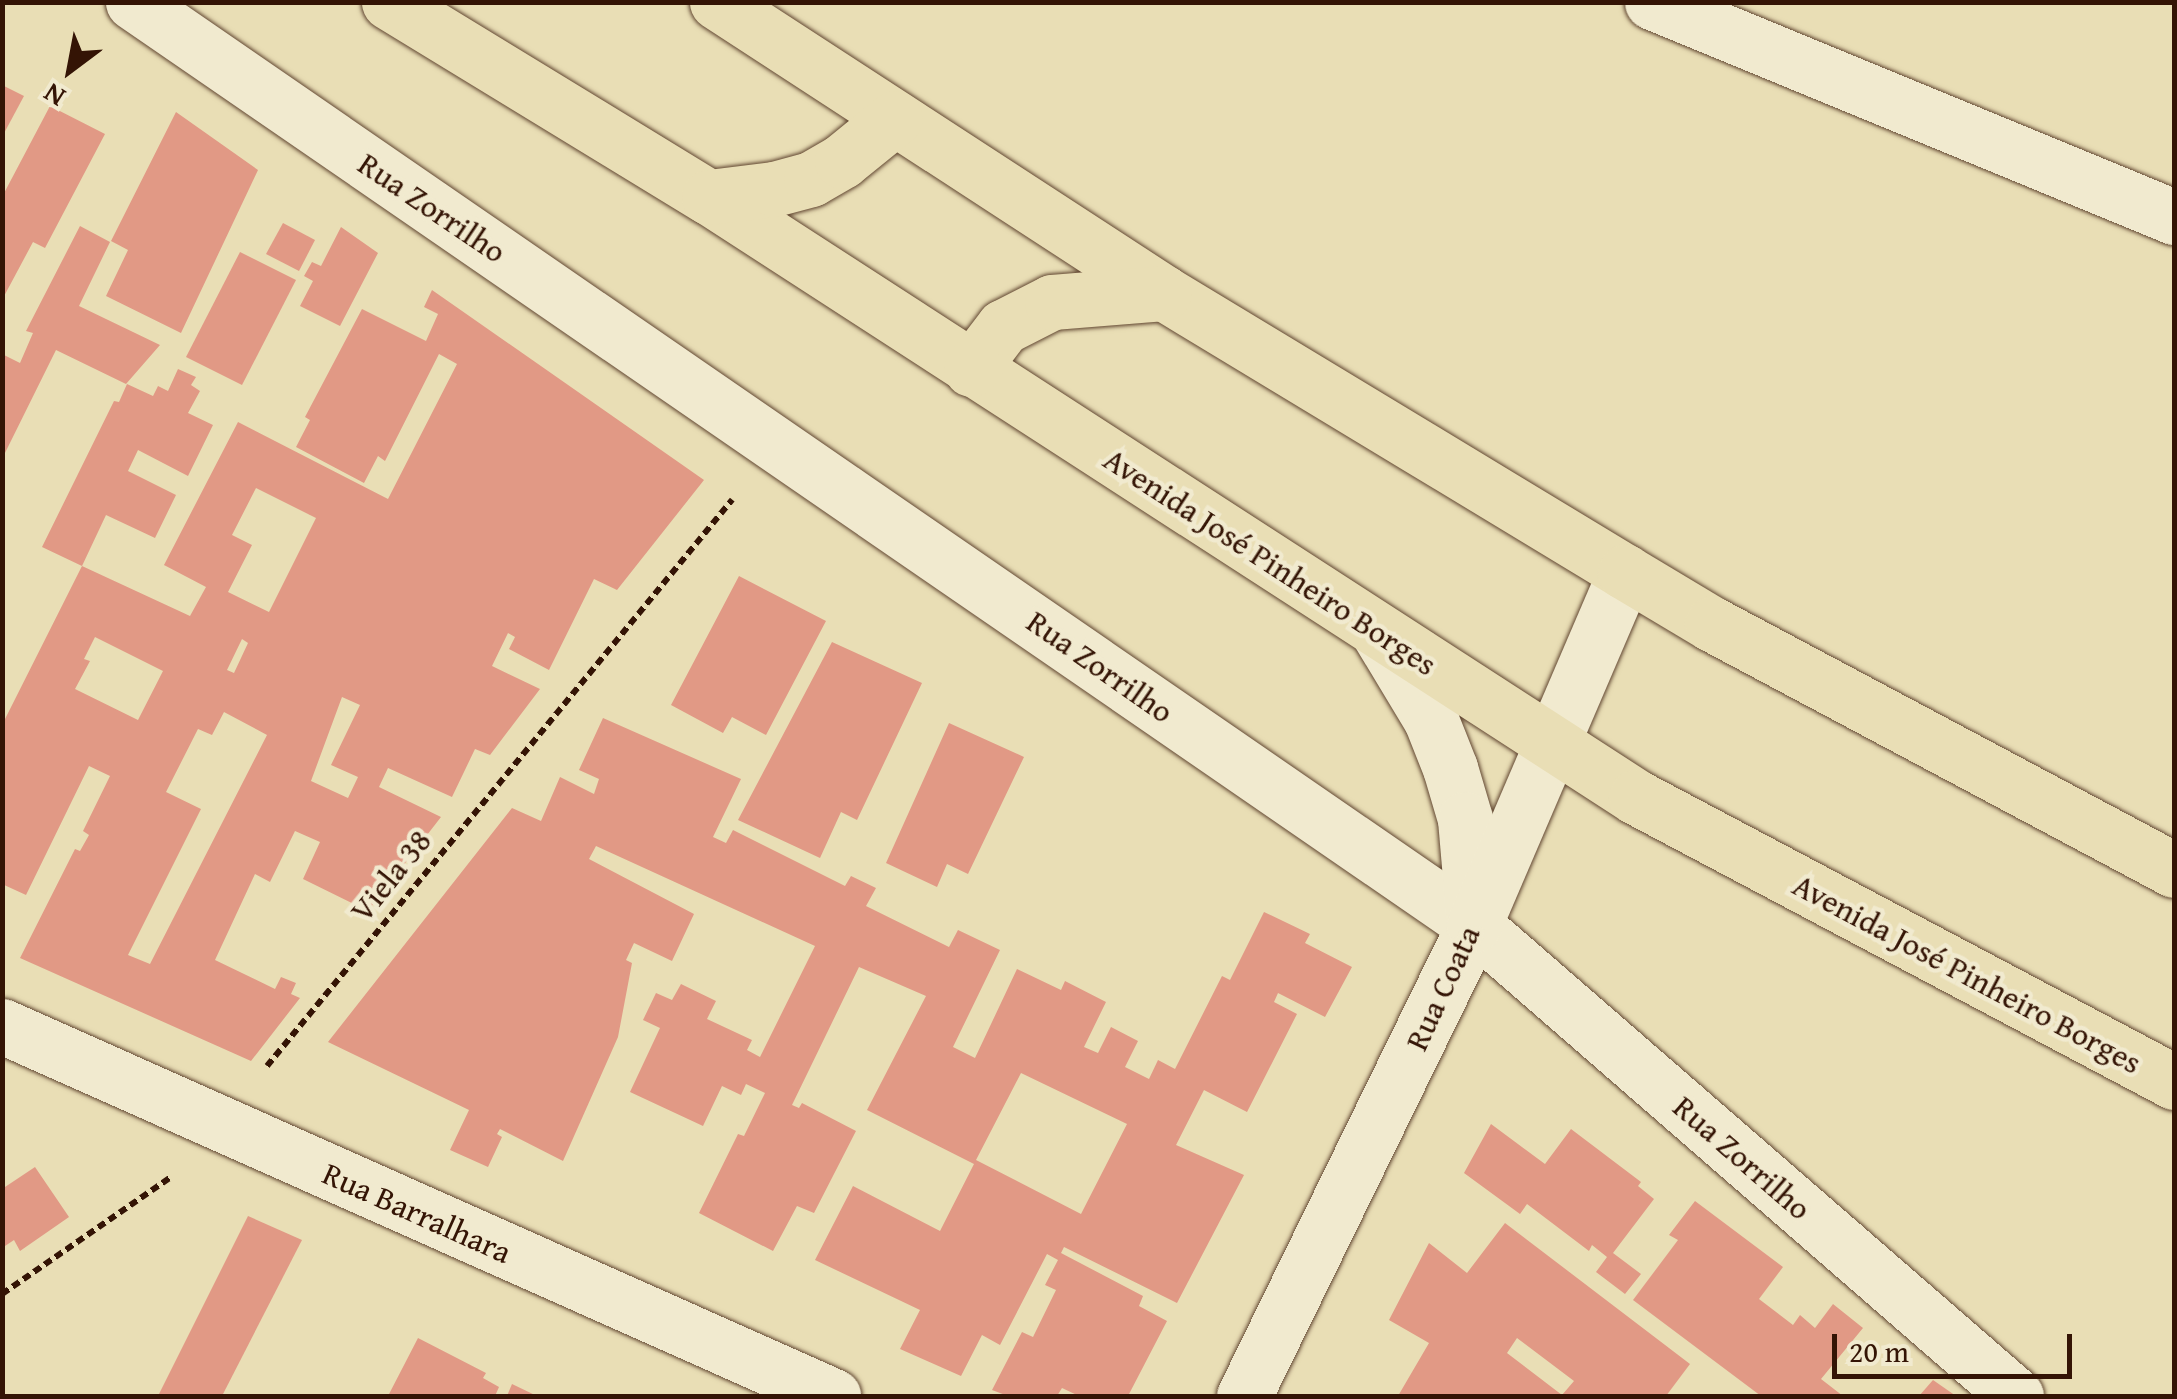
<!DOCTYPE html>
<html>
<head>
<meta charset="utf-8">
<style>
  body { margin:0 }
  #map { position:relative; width:2177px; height:1399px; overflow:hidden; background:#e9deb5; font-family:"Gentium Book Plus",serif }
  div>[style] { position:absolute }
  .building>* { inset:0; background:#e19985 }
  .path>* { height:6px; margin-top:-3px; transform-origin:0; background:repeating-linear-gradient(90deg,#341405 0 8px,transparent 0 13px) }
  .roads { filter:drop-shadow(0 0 2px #614631) drop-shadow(0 0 2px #614631) }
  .minor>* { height:55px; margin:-27.5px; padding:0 27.5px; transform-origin:27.5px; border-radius:27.5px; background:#f1eacf }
  .major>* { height:55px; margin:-27.5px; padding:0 27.5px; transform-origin:27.5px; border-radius:27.5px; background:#e9deb5 }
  span { translate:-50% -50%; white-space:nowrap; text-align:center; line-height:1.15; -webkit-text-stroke:9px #f1eacf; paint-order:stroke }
  .street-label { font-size:32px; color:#341405 }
  .frame { position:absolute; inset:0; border:5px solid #341405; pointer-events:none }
  .north { position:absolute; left:20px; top:20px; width:100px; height:100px; -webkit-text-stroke:8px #f1eacf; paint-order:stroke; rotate:212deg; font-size:28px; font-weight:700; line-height:40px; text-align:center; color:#341405 }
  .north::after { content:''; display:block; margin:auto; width:35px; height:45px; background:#341405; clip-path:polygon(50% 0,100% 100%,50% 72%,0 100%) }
  .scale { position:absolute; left:1832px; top:1334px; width:240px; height:45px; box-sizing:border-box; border:5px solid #341405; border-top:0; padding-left:12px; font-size:30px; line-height:35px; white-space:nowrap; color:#341405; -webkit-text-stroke:8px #f1eacf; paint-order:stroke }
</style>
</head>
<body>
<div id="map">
  <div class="building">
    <i style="clip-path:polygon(2px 85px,24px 96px,2px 137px)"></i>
    <i style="clip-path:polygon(50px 106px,105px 134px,45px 248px,33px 242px,2px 300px,2px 197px)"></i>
    <i style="clip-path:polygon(176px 112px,258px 170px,181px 333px,106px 296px,128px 250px,111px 241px)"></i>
    <i style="clip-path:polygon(283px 223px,315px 240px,299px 271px,266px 254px)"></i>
    <i style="clip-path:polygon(80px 226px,110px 242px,79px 306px,160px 345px,126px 384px,56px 350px,2px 459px,2px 354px,20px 363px,33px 333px,26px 331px)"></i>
    <i style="clip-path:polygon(341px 227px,378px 253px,340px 326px,300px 306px,313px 281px,304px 276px,312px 262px,321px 266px)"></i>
    <i style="clip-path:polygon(240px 252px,296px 280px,242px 385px,186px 357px)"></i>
    <i style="clip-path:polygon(evenodd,432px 290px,704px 480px,617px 590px,594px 579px,549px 670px,509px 649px,515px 637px,508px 633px,492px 666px,540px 689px,490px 755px,475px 749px,452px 797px,388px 768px,379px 787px,441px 817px,368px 911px,303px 879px,320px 842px,295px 831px,270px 882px,255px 874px,215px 960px,275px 989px,281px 977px,296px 983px,291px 994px,300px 998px,251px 1061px,20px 958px,75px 849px,80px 851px,89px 835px,83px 831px,110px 776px,89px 766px,26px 895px,2px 884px,2px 725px,82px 566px,190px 616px,206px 587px,164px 565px,238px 422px,388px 499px,457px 364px,439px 354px,385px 461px,378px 456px,364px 483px,296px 447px,310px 420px,305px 417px,362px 309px,426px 341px,438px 314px,424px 307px,432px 290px,256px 488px,316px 518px,269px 612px,228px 592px,252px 545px,232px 535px,256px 488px,432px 290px,95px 637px,163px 671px,138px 720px,75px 689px,90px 661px,84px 659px,95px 637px,432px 290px,242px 639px,248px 643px,234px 673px,227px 670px,242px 639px,432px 290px,342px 697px,360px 705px,331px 765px,358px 777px,348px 798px,311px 781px,342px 697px,432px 290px,224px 712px,267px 735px,150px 964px,128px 955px,201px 809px,166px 792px,198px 729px,212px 735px,224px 712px)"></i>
    <i style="clip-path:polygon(178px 369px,196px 377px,191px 385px,200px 391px,188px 413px,213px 425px,188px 476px,138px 450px,128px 471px,176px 495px,155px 538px,106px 515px,82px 566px,42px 547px,114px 401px,119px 402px,127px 384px,153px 396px,158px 386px,168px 391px)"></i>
    <i style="clip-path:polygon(739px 576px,826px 621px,766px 735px,732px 717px,723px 733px,671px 705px)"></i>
    <i style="clip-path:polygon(832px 642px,922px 683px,857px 820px,841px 812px,820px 858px,738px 820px)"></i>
    <i style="clip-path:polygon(evenodd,603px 718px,741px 779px,713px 837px,726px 843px,733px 830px,845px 886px,851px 876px,876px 888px,866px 906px,949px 947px,958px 930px,1000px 950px,953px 1047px,975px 1058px,1017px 969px,1061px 990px,1065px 981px,1106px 1002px,1084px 1047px,1098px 1053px,1111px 1027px,1138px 1041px,1125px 1067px,1149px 1079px,1158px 1060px,1175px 1069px,1222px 976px,1230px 980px,1264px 912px,1310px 934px,1305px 943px,1352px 967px,1325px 1017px,1278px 993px,1274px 1002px,1297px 1014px,1247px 1112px,1204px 1090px,1176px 1145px,1244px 1175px,1177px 1303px,1064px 1247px,1061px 1253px,1143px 1296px,1139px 1306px,1167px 1321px,1128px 1396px,1079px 1396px,1062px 1388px,1057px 1396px,1008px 1396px,992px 1390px,1022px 1332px,1033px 1337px,1056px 1290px,1045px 1285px,1058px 1260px,1047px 1254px,1000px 1345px,982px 1335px,961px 1376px,900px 1349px,920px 1310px,815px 1260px,853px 1186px,940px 1231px,974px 1164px,867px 1110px,926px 996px,859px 967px,792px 1105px,799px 1108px,802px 1103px,856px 1131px,814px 1213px,797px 1206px,773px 1251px,699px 1213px,738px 1134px,744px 1136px,765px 1093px,746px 1084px,741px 1095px,722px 1086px,703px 1126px,630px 1092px,660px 1028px,643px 1020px,656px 993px,672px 1000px,681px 984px,716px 1001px,707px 1019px,752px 1040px,747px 1050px,760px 1057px,815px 946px,596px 846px,589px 859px,694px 914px,672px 961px,634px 943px,626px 960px,632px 963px,618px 1037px,563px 1161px,500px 1129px,497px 1134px,502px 1137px,488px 1167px,450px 1150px,469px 1110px,328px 1042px,512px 808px,541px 821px,560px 777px,594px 794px,599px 779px,579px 770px,603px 718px,1021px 1073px,1127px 1124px,1081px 1214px,976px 1160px,1021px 1073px)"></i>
    <i style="clip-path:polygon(949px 723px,1024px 757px,968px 874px,947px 864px,937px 887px,886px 863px)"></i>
    <i style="clip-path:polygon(1491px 1124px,1545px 1164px,1571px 1129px,1641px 1182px,1638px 1186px,1654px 1199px,1613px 1253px,1641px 1274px,1625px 1294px,1596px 1272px,1607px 1257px,1592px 1245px,1589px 1251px,1527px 1204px,1520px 1214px,1464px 1173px)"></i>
    <i style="clip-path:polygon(35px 1167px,69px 1217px,20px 1251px,14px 1240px,2px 1248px,2px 1189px)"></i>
    <i style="clip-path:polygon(1695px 1201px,1783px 1267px,1759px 1299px,1793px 1325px,1800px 1315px,1815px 1328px,1833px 1304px,1863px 1328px,1821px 1379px,1843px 1396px,1761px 1396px,1633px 1300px,1678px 1240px,1669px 1235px)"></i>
    <i style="clip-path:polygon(248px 1216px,302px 1240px,222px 1396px,158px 1396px)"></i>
    <i style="clip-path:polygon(evenodd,1505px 1223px,1690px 1364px,1666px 1396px,1398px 1396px,1429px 1343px,1389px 1320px,1429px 1243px,1467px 1273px,1505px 1223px,1517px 1338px,1574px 1381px,1562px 1395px,1507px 1353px,1517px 1338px)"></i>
    <i style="clip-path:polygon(418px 1338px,486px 1373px,483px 1378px,499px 1387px,495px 1396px,388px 1396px)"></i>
    <i style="clip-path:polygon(1933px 1380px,1956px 1396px,1919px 1396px)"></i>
    <i style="clip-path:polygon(512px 1384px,537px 1396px,507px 1396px)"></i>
  </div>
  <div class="path">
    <i style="left:267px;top:1066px;width:733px;rotate:-50.6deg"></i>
    <i style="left:2px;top:1294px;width:206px;rotate:-34.7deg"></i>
  </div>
  <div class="roads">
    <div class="minor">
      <i style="left:133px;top:2px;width:1628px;rotate:34.54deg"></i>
      <i style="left:1474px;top:925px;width:718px;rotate:40.99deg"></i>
      <i style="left:1652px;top:2px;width:565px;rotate:22.39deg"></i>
      <i style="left:1378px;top:632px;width:103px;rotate:58.9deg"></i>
      <i style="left:1431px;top:720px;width:52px;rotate:68.4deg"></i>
      <i style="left:1450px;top:768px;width:53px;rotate:73.6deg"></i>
      <i style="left:1465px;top:819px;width:93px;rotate:85.1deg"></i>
      <i style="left:2px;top:1026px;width:910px;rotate:24deg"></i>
      <i style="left:1244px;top:1396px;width:524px;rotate:-63.97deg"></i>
      <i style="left:1474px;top:925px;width:384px;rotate:-66.8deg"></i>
    </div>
    <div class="major">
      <i style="left:389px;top:2px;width:375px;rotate:31.4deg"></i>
      <i style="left:709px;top:197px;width:1104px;rotate:32.91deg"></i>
      <i style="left:1636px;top:797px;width:609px;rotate:27.91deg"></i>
      <i style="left:717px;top:2px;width:533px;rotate:33.06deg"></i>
      <i style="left:1164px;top:293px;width:539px;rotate:31.18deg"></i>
      <i style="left:1625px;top:572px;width:101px;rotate:30.9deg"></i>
      <i style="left:1712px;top:624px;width:523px;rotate:28.03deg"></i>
      <i style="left:709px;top:197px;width:65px;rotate:-7deg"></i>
      <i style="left:774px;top:189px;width:38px;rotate:-15deg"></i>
      <i style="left:811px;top:179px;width:36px;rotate:-30deg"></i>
      <i style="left:842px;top:161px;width:68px;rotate:-39.1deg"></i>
      <i style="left:971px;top:369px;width:53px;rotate:-52.7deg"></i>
      <i style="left:1003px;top:327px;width:55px;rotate:-27deg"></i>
      <i style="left:1052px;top:302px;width:112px;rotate:-4.6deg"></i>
    </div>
  </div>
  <div class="street-label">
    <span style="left:432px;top:208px;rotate:34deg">Rua Zorrilho</span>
    <span style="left:1270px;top:562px;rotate:33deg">Avenida José Pinheiro Borges</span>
    <span style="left:1100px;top:667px;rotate:35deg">Rua Zorrilho</span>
    <span style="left:391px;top:876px;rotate:-51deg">Viela 38</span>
    <span style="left:1967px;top:974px;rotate:28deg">Avenida José Pinheiro Borges</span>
    <span style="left:1443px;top:988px;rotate:-65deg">Rua Coata</span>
    <span style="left:1742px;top:1158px;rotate:41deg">Rua Zorrilho</span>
    <span style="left:417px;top:1213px;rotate:24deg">Rua Barralhara</span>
  </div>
  <div class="frame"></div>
  <div class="north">N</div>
  <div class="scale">20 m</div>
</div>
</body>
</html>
